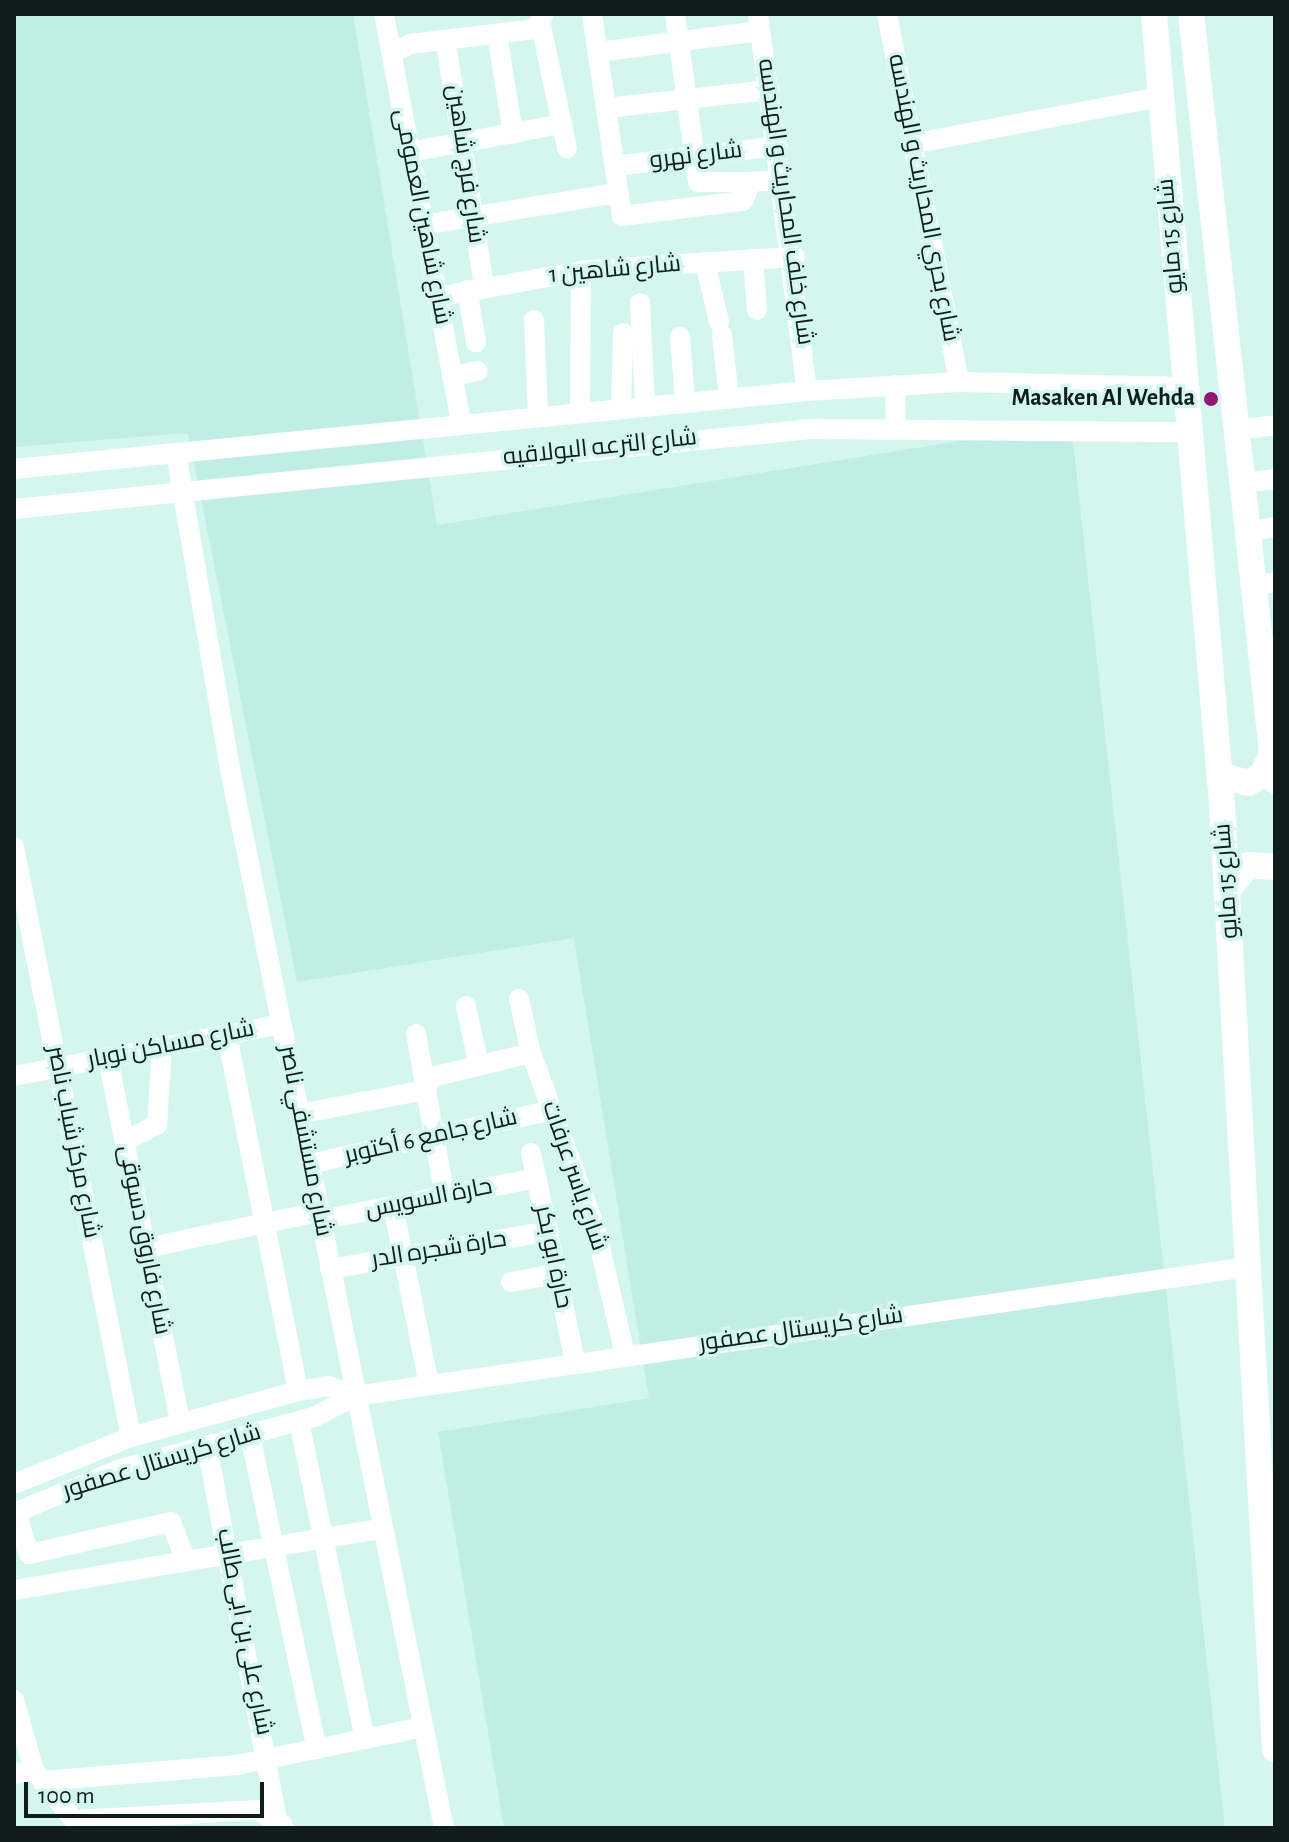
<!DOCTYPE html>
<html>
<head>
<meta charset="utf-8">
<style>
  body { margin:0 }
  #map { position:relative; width:1289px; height:1842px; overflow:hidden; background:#d3f7ef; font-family:"Alegreya Sans",Cairo,sans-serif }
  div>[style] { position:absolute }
  .built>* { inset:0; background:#c0ede4 }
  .minor>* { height:20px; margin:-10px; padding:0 10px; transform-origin:10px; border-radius:10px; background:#fff }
  .major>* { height:26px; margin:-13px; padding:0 13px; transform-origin:13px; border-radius:13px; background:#fff }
  .dots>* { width:22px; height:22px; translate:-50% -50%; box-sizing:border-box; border:4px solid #d3f7ef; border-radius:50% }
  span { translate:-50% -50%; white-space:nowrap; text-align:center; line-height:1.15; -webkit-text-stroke:7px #d3f7ef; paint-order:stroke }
  .street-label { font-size:24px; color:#101d1b }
  .poi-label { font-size:24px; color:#101d1b; font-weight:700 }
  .right { translate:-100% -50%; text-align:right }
  .frame { position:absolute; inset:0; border:16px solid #101d1b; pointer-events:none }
  .scale { position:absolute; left:24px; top:1782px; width:240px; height:36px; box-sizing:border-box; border:4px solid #101d1b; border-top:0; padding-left:10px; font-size:24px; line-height:28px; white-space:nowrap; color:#101d1b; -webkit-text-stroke:6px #d3f7ef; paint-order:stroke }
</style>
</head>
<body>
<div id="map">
  <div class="built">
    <i style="clip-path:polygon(14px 14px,353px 14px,437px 525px,1071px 423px,1225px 1828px,504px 1828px,438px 1432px,649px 1398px,574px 938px,297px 982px,188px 433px,14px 447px)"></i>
  </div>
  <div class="minor">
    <i style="left:384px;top:14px;width:413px;rotate:79.3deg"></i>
    <i style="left:592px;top:14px;width:204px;rotate:81.6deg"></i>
    <i style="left:622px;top:216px;width:122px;rotate:-7.1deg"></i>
    <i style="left:743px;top:201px;width:21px;rotate:-67deg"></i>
    <i style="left:751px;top:182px;width:31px;rotate:-4deg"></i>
    <i style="left:675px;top:14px;width:170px;rotate:82.2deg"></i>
    <i style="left:698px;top:182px;width:53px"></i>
    <i style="left:758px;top:14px;width:380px;rotate:82.6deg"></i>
    <i style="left:887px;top:14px;width:375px;rotate:78.9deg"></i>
    <i style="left:541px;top:26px;width:125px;rotate:78deg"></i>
    <i style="left:497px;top:34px;width:101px;rotate:80.9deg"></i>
    <i style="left:446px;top:43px;width:245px;rotate:81.1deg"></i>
    <i style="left:598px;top:52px;width:163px;rotate:-7.4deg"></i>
    <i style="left:392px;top:54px;width:21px;rotate:-29deg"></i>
    <i style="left:410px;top:44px;width:126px;rotate:-6.8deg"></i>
    <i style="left:535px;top:29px;width:17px;rotate:-59deg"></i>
    <i style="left:606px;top:108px;width:165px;rotate:-6.3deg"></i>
    <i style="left:911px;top:144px;width:252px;rotate:-10.7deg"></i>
    <i style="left:409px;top:152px;width:156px;rotate:-10.4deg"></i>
    <i style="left:615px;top:166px;width:164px;rotate:-7deg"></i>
    <i style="left:422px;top:225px;width:199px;rotate:-9.3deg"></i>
    <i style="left:753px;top:259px;width:51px;rotate:85.5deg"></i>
    <i style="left:705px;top:262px;width:62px;rotate:76.9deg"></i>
    <i style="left:467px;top:290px;width:53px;rotate:80.2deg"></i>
    <i style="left:437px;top:297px;width:152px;rotate:-10.2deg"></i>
    <i style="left:587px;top:270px;width:208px;rotate:-3.6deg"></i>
    <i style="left:640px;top:303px;width:101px;rotate:87.2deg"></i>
    <i style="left:534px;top:320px;width:94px;rotate:87.6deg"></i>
    <i style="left:722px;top:335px;width:62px;rotate:83.6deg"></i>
    <i style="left:680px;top:337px;width:64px;rotate:85.5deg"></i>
    <i style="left:452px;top:376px;width:26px;rotate:-11deg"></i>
    <i style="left:895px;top:385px;width:40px;rotate:88.6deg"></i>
    <i style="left:621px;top:406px;width:73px;rotate:-88.4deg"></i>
    <i style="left:580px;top:410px;width:139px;rotate:-89.6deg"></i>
    <i style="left:1236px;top:430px;width:39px;rotate:-7deg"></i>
    <i style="left:176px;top:453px;width:321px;rotate:80.3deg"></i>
    <i style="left:230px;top:769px;width:1080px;rotate:78.58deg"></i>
    <i style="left:14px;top:469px;width:797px;rotate:-5.62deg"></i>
    <i style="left:807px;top:391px;width:152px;rotate:-3.4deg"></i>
    <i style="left:959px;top:382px;width:225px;rotate:1.3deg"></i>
    <i style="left:1242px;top:483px;width:33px;rotate:-7deg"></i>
    <i style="left:14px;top:509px;width:801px;rotate:-5.73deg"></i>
    <i style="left:811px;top:429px;width:377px;rotate:0.5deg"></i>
    <i style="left:1247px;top:532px;width:28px;rotate:-10deg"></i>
    <i style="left:1253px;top:584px;width:22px;rotate:-3deg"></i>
    <i style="left:14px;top:847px;width:601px;rotate:78.78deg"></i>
    <i style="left:519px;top:999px;width:55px;rotate:77.5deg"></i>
    <i style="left:531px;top:1053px;width:189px;rotate:69.8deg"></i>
    <i style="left:596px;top:1230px;width:128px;rotate:76.9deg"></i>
    <i style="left:466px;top:1006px;width:61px;rotate:77.8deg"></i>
    <i style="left:416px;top:1034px;width:165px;rotate:79.9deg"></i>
    <i style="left:227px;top:1035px;width:363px;rotate:78.7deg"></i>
    <i style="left:108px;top:1058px;width:371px;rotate:78.8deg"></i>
    <i style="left:14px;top:1076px;width:272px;rotate:-11deg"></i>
    <i style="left:299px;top:1114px;width:123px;rotate:-10.8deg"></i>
    <i style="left:420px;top:1091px;width:22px;rotate:-43deg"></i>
    <i style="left:436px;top:1076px;width:98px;rotate:-13.6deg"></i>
    <i style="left:125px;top:1141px;width:36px;rotate:-27deg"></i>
    <i style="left:157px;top:1125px;width:78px;rotate:-86.3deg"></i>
    <i style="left:531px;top:1153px;width:214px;rotate:78.1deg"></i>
    <i style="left:309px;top:1164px;width:250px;rotate:-12.5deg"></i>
    <i style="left:393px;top:1206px;width:182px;rotate:78.6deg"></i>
    <i style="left:321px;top:1220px;width:220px;rotate:-11deg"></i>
    <i style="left:146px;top:1248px;width:177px;rotate:-11.8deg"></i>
    <i style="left:330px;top:1269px;width:222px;rotate:-9.8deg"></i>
    <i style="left:511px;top:1282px;width:47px;rotate:-9.9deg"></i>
    <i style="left:299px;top:1421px;width:325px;rotate:78.3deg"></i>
    <i style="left:250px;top:1435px;width:321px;rotate:78deg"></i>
    <i style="left:207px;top:1446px;width:380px;rotate:79.4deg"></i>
    <i style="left:14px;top:1484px;width:126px;rotate:-21.9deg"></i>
    <i style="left:131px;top:1437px;width:173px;rotate:-15.4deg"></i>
    <i style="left:298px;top:1391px;width:30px;rotate:-9deg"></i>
    <i style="left:328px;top:1386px;width:29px;rotate:20deg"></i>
    <i style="left:16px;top:1512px;width:44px;rotate:72.8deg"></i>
    <i style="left:29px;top:1554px;width:146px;rotate:-12.7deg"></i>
    <i style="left:171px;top:1522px;width:42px;rotate:69deg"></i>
    <i style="left:14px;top:1513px;width:116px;rotate:-22.4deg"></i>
    <i style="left:121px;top:1469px;width:200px;rotate:-15.1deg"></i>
    <i style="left:314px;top:1417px;width:46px;rotate:-27.1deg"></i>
    <i style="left:355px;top:1396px;width:901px;rotate:-8.23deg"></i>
    <i style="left:14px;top:1590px;width:374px;rotate:-9.5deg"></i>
    <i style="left:14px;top:1700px;width:73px;rotate:74.1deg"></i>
    <i style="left:34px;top:1770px;width:74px;rotate:51.6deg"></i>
    <i style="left:14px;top:1774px;width:20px;rotate:-11deg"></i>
    <i style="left:42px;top:1781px;width:196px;rotate:-4.7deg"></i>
    <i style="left:237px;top:1765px;width:191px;rotate:-11.5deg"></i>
    <i style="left:77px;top:1820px;width:180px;rotate:-3.2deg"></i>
    <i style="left:257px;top:1810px;width:30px;rotate:30deg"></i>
  </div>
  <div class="major">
    <i style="left:1154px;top:14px;width:793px;rotate:85.08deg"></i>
    <i style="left:1222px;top:804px;width:947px;rotate:86.79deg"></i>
    <i style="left:1191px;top:14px;width:771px;rotate:83.74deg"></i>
    <i style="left:1220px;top:775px;width:29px;rotate:16deg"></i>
    <i style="left:1248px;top:783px;width:16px;rotate:-30deg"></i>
    <i style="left:1262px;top:775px;width:23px;rotate:-65deg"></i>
    <i style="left:1228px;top:890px;width:32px;rotate:-51deg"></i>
    <i style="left:1248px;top:865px;width:27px;rotate:4deg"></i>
  </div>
  <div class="dots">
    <i style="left:1211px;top:399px;background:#931671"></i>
  </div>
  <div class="street-label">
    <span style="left:696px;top:156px;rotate:-7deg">شارع نهرو</span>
    <span style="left:465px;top:164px;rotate:82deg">شارع فرج شاهين</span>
    <span style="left:923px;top:198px;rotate:79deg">شارع بحري المحاريث و الهندسه</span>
    <span style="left:785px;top:202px;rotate:82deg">شارع خلف المحاريث و الهندسه</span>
    <span style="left:422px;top:217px;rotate:79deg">شارع شاهين العمومى</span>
    <span style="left:1171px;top:236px;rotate:-95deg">شارع 15 مايو</span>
    <span style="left:615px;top:270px;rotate:-5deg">شارع شاهين 1</span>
    <span style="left:600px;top:448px;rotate:-6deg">شارع الترعه البولاقيه</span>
    <span style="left:1227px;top:881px;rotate:-94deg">شارع 15 مايو</span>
    <span style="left:171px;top:1045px;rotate:-11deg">شارع مساكن نوبار</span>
    <span style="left:431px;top:1137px;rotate:-13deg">شارع جامع 6 أكتوبر</span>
    <span style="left:305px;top:1141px;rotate:79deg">شارع مستشفي ناصر</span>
    <span style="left:73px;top:1142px;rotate:79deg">شارع مركز شباب ناصر</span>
    <span style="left:574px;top:1176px;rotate:71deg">شارع ياسر عرفات</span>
    <span style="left:429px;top:1199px;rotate:-11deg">حارة السويس</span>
    <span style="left:144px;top:1240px;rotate:79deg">شارع فاروق دسوقى</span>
    <span style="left:439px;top:1250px;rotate:-9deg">حارة شجره الدر</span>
    <span style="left:553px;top:1257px;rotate:78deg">حارة ابو بكر</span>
    <span style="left:801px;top:1330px;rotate:-8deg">شارع كريستال عصفور</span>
    <span style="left:162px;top:1462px;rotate:-17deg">شارع كريستال عصفور</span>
    <span style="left:244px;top:1632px;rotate:79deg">شارع على بن ابى طالب</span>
  </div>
  <div class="poi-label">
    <span class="right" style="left:1195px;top:399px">Masaken Al Wehda</span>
  </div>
  <div class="frame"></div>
  <div class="scale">100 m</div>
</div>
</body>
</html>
